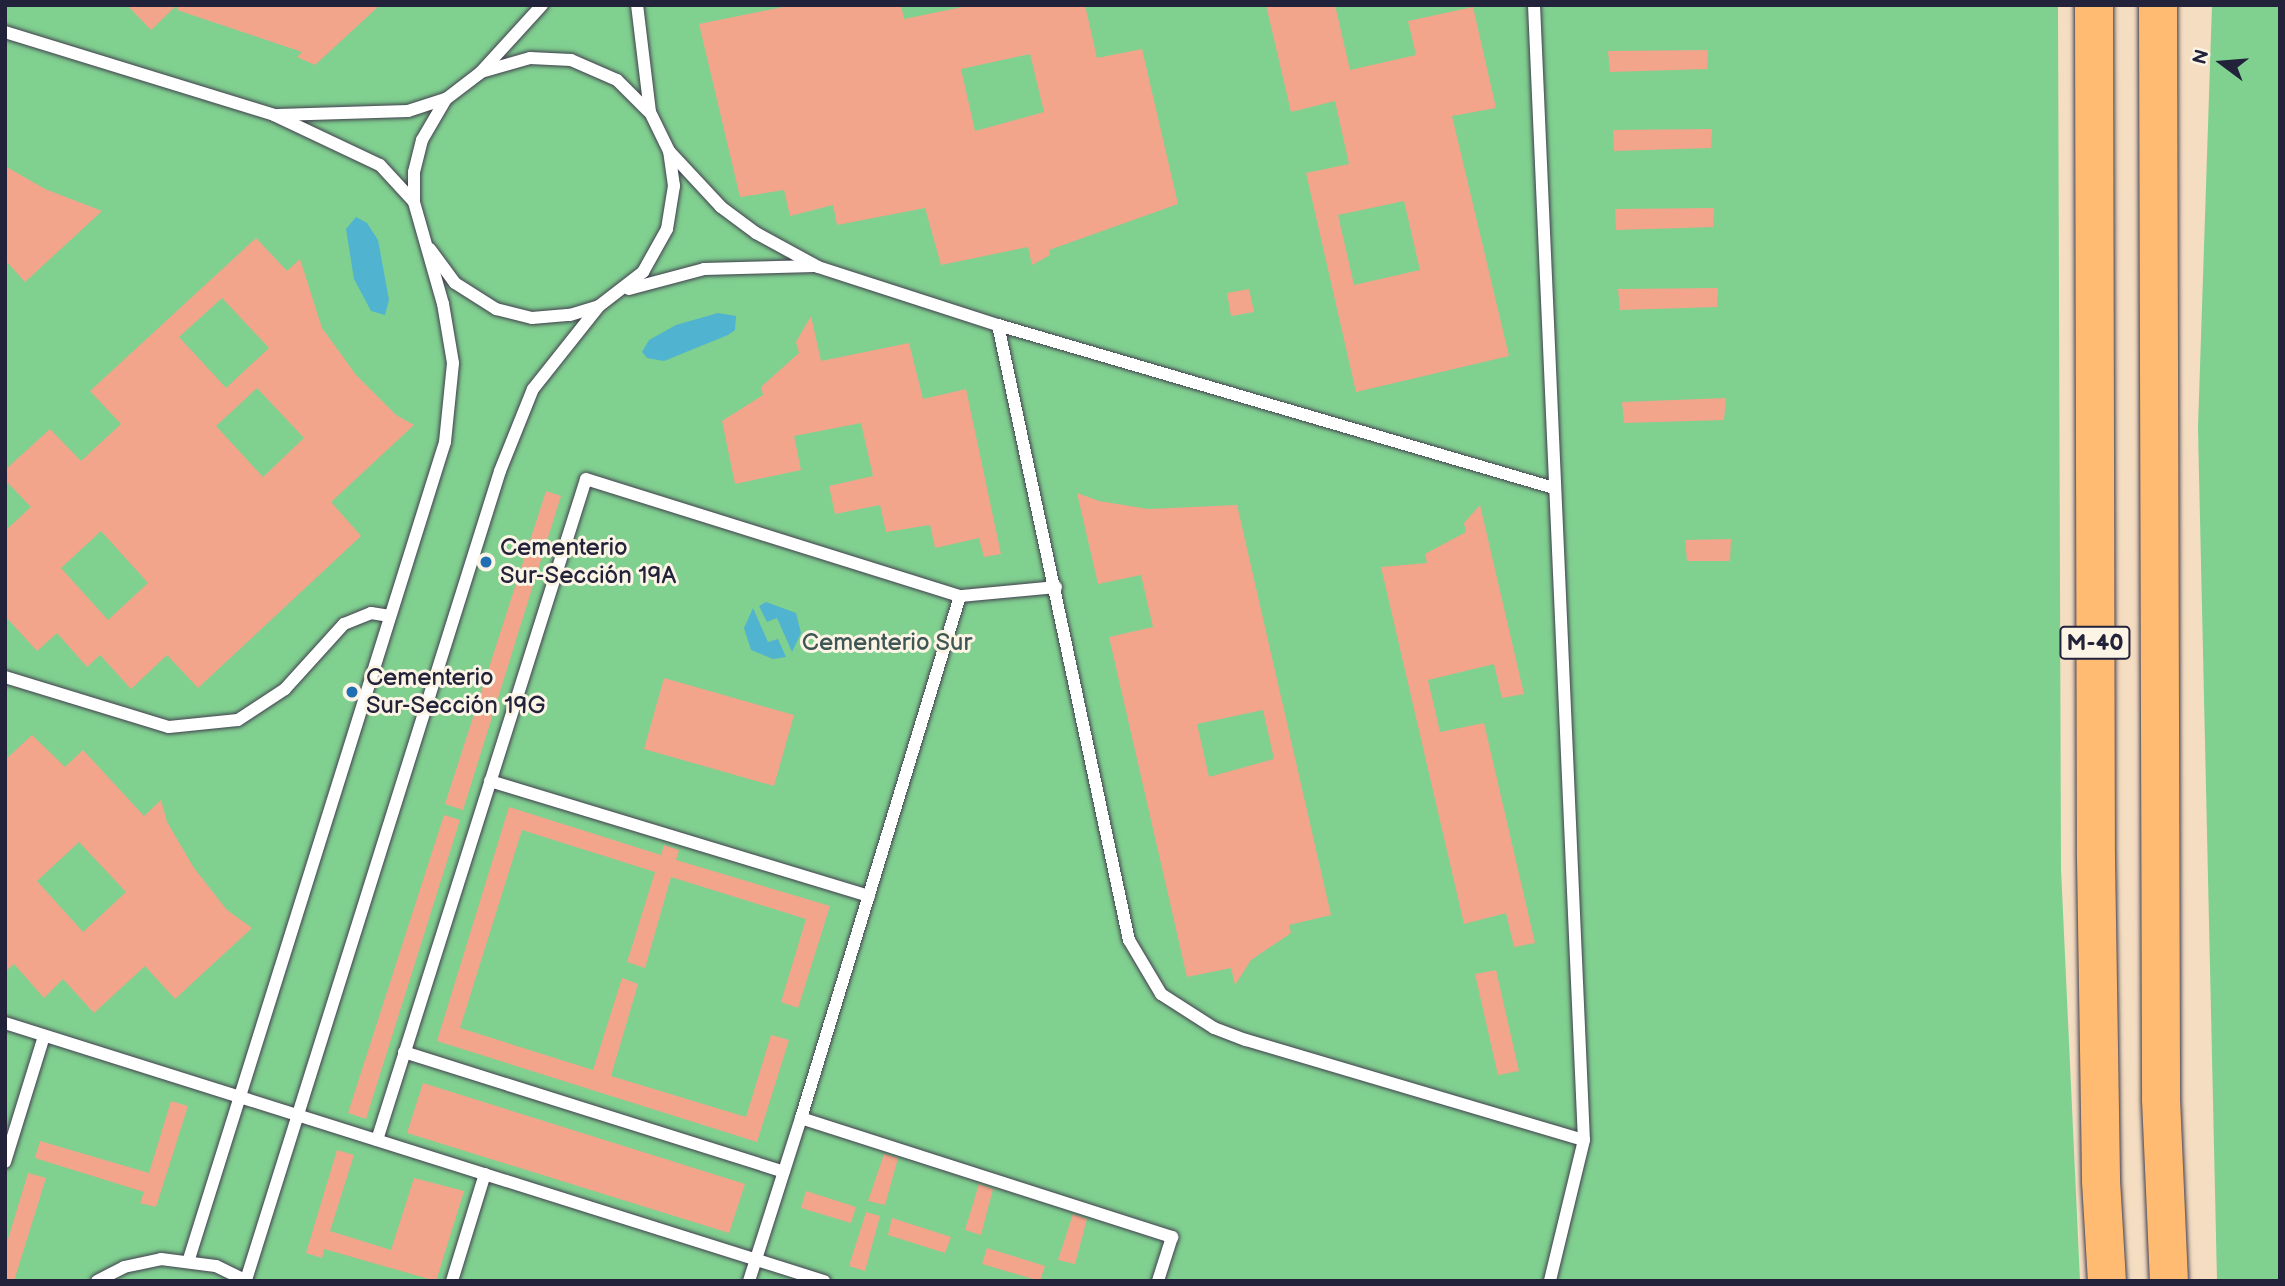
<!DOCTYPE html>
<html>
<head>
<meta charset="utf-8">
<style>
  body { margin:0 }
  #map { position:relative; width:2285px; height:1286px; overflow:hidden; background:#f4ddc1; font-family:"Balsamiq Sans",sans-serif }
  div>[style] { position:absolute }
  .green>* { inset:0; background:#80d090 }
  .water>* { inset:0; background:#50b3cf }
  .building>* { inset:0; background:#f2a58b }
  .roads { filter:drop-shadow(0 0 2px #423e4f) drop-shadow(0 0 2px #423e4f) }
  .lane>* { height:12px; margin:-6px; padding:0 6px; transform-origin:6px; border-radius:6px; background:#fff }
  .highway>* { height:38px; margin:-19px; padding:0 19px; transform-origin:19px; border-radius:19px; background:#ffbb71 }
  .dots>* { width:19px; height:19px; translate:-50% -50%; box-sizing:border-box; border:4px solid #fcf5e5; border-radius:50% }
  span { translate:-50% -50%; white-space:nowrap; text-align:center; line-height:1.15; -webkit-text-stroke:6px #fcf5e5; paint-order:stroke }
  .shield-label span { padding:2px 5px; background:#fcf5e5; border:2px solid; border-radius:5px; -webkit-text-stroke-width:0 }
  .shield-label { font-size:23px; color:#22223b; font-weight:700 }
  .poi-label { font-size:24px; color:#22223b }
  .left { translate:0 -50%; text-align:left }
  .park-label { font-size:24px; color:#3e5654 }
  .frame { position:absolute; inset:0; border:7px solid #22223b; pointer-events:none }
  .north { position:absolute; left:2187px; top:28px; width:70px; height:70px; -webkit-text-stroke:5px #fcf5e5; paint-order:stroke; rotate:286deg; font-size:19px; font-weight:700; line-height:28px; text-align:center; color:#22223b }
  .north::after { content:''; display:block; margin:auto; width:24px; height:32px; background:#22223b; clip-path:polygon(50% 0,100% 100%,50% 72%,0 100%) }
</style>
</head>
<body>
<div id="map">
  <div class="green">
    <i style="clip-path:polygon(5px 5px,2058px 5px,2061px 869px,2080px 1281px,5px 1281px)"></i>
    <i style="clip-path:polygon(2212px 5px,2280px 5px,2280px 1281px,2217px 1281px,2198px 428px)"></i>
  </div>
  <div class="water">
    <i style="clip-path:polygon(356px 217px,367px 223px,378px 240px,389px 300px,385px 315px,371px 311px,354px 279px,346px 229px)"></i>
    <i style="clip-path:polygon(718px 313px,736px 316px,735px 330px,728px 335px,664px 361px,647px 358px,642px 352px,649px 340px,676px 325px)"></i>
    <i style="clip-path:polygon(766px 602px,796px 613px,801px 633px,792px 652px,777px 618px,767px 622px,759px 606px)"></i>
    <i style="clip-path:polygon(753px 608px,768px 642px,778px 639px,786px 657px,773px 659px,751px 650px,744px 628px)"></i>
  </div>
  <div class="building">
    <i style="clip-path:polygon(127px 5px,177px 5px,151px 30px)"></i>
    <i style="clip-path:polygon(178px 5px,380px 5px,315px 65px,297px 57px,302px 52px,177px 10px)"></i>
    <i style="clip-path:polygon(evenodd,793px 5px,901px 5px,904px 19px,972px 5px,1085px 5px,1097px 58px,1142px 49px,1178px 204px,1049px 250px,1050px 255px,1032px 265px,1028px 247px,941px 265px,925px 208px,837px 225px,833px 205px,790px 216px,784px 190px,740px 197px,699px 24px,793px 5px,1030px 54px,1044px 112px,975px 131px,961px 69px,1030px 54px)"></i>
    <i style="clip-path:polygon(evenodd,1266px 5px,1335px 5px,1350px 70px,1416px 55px,1408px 21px,1473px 7px,1496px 108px,1452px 116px,1509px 356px,1356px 392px,1306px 173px,1349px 164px,1335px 101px,1291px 112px,1266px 5px,1404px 201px,1420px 270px,1354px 285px,1338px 215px,1404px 201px)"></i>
    <i style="clip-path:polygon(1708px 50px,1707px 69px,1610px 72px,1608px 51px)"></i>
    <i style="clip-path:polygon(1712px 129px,1711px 148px,1614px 151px,1613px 130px)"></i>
    <i style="clip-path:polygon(5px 166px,45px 189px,102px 211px,25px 282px,5px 260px)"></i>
    <i style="clip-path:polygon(1714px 208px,1713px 227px,1616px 230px,1615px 209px)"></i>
    <i style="clip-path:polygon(evenodd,256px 238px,287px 271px,300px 259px,322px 328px,356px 375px,396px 415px,414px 425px,331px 502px,361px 536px,198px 688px,167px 655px,131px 689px,100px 655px,87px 667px,57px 633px,37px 651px,5px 616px,5px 531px,31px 507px,5px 480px,5px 470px,50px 429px,81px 461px,121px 424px,90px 391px,256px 238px,222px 298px,269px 348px,226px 388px,179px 337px,222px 298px,256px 238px,257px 388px,304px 438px,263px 477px,216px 426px,257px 388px,256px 238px,101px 531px,148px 583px,108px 620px,61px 568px,101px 531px)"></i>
    <i style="clip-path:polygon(1718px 288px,1717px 307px,1620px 310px,1618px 289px)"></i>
    <i style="clip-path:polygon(1249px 289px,1254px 312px,1231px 316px,1227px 293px)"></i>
    <i style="clip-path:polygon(811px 316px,821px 361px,909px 343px,923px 399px,966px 389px,1001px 554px,984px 557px,979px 538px,935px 548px,930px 525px,886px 532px,880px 505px,835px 514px,829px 486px,873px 476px,861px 423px,794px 436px,801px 470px,735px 484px,722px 421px,763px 395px,761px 387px,799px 353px,796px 342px)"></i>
    <i style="clip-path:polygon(1726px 398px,1724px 420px,1624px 423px,1622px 402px)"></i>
    <i style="clip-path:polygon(546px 491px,561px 496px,463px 810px,445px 804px)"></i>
    <i style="clip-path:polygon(evenodd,1077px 493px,1099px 501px,1148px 509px,1237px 505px,1331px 915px,1289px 925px,1291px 933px,1251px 960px,1235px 985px,1231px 968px,1187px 977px,1109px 637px,1153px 627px,1141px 575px,1098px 584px,1077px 493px,1263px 710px,1274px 759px,1209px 777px,1197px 724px,1263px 710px)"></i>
    <i style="clip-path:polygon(1480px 505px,1524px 694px,1502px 698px,1494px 664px,1428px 680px,1440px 732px,1484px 723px,1535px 943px,1514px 947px,1506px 913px,1464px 924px,1381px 567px,1427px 563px,1425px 554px,1466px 532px,1464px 523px)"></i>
    <i style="clip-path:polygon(1731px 539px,1730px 561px,1687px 561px,1685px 540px)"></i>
    <i style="clip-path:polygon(664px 678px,794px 715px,774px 786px,644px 749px)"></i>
    <i style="clip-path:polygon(evenodd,32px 735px,65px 767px,83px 750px,144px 816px,161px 800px,167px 822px,194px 868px,227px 910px,252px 928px,175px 999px,145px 966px,94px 1013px,63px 979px,44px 998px,14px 964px,5px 972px,5px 760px,32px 735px,79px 842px,126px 892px,83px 932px,37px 881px,79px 842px)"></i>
    <i style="clip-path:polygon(509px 807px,661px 855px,664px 845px,679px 850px,676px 860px,830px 906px,798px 1008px,781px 1002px,806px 919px,671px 877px,645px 968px,627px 962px,655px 872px,522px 830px,460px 1028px,593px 1070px,622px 978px,638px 984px,611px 1076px,746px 1117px,771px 1035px,789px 1040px,757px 1142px,437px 1041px)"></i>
    <i style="clip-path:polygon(444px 815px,460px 820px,366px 1119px,348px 1113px)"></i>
    <i style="clip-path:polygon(1496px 970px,1519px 1071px,1498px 1075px,1475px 974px)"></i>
    <i style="clip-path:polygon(423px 1083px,745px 1184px,729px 1233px,407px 1133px)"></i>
    <i style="clip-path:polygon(171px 1101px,188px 1106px,156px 1207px,140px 1203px,144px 1192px,35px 1158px,40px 1141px,149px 1173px)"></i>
    <i style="clip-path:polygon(337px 1150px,354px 1155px,330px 1231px,391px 1250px,414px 1178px,464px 1191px,436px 1281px,324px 1249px,322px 1258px,306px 1253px)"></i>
    <i style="clip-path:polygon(884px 1154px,898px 1158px,885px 1205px,868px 1201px)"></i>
    <i style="clip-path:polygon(28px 1173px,46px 1178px,14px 1281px,5px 1281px,5px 1249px)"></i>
    <i style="clip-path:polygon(979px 1184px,993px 1189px,981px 1235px,965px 1230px)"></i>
    <i style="clip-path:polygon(806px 1191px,856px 1207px,851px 1223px,801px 1208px)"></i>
    <i style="clip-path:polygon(866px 1212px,880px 1216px,865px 1271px,849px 1266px)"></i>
    <i style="clip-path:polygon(1073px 1214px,1087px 1219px,1075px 1264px,1058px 1260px)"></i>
    <i style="clip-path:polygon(892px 1218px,951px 1237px,945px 1253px,888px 1235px)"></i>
    <i style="clip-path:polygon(987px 1248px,1045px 1266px,1040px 1281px,982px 1264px)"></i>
  </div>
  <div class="roads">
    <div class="lane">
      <i style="left:1534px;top:5px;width:1136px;rotate:87.48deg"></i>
      <i style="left:1584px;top:1140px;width:145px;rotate:103.6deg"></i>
      <i style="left:5px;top:32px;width:282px;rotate:17.1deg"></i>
      <i style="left:274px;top:115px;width:117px;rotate:25.3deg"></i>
      <i style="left:380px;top:165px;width:50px;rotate:47.4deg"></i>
      <i style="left:481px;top:72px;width:51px;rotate:-15.9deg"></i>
      <i style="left:530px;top:58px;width:41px;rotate:2.8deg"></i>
      <i style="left:571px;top:60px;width:50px;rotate:23.5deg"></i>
      <i style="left:617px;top:80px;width:45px;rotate:45deg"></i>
      <i style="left:278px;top:115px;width:130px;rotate:-1.8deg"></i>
      <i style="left:408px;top:111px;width:40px;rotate:-18deg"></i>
      <i style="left:669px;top:151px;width:76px;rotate:47.1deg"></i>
      <i style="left:721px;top:207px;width:44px;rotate:36.6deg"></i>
      <i style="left:756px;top:233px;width:71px;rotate:28.7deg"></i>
      <i style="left:818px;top:267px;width:189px;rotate:17.9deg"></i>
      <i style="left:998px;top:325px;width:579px;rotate:16.34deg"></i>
      <i style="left:430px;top:249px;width:42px;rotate:53.7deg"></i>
      <i style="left:455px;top:283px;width:49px;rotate:32.4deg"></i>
      <i style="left:496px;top:309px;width:37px;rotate:14deg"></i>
      <i style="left:532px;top:318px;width:38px;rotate:-5deg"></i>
      <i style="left:570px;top:315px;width:30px;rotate:-17deg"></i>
      <i style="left:599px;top:306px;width:56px;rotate:-37.7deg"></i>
      <i style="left:643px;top:272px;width:49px;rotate:-60.8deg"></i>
      <i style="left:667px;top:229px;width:44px;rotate:-80.8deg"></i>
      <i style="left:674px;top:186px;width:35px;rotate:-98deg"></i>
      <i style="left:669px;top:151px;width:43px;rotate:-116deg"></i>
      <i style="left:650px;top:112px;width:108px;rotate:-96.9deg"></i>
      <i style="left:629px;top:289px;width:78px;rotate:-14.9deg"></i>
      <i style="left:704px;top:269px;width:110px;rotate:-1.6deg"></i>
      <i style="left:998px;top:325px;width:629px;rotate:77.98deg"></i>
      <i style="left:1129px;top:940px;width:63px;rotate:59.3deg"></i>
      <i style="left:1161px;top:994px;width:63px;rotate:32.7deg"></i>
      <i style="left:1214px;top:1028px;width:34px;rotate:21deg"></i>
      <i style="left:1246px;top:1040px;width:352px;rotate:16.5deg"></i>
      <i style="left:1056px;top:587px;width:96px;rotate:174.6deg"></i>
      <i style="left:960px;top:596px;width:546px;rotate:106.94deg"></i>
      <i style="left:801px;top:1118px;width:390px;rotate:17.8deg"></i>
      <i style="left:1172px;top:1237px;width:46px;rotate:107.7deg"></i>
      <i style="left:5px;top:677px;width:171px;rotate:17deg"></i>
      <i style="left:169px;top:727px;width:69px;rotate:-5.8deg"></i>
      <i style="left:238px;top:720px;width:56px;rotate:-33.4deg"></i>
      <i style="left:285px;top:689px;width:88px;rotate:-47.8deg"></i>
      <i style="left:344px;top:624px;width:29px;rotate:-22deg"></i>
      <i style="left:371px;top:613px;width:19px;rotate:9deg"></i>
      <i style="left:490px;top:781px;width:396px;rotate:16.9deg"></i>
      <i style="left:5px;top:1023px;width:859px;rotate:17.49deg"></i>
      <i style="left:404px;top:1052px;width:398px;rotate:17.5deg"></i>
      <i style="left:377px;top:1140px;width:693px;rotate:-72.45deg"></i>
      <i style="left:586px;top:479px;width:392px;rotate:17.4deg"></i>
      <i style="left:5px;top:1162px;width:132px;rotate:-72.8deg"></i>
      <i style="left:189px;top:1259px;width:856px;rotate:-72.6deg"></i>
      <i style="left:445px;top:442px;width:79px;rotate:-84.2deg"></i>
      <i style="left:453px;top:363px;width:60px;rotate:-99.6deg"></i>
      <i style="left:443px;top:304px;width:106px;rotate:-105.9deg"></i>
      <i style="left:414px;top:202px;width:30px;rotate:-90deg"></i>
      <i style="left:414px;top:172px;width:33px;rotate:-76deg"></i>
      <i style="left:422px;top:140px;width:48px;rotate:-59.7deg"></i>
      <i style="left:446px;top:99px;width:43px;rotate:-37.4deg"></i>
      <i style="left:480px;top:73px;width:92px;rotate:-47.6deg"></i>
      <i style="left:246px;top:1280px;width:848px;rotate:-72.57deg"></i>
      <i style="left:500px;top:471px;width:88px;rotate:-68.1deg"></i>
      <i style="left:533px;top:389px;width:106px;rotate:-51.5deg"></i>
      <i style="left:97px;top:1281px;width:30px;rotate:-27deg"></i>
      <i style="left:124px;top:1267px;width:38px;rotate:-12deg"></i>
      <i style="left:161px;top:1259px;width:55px;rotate:7.3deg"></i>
      <i style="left:216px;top:1266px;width:34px;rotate:26deg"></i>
      <i style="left:452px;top:1281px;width:112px;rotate:-72.9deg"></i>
      <i style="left:749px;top:1281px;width:171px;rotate:-72.3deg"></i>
    </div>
    <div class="highway">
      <i style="left:2094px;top:5px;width:853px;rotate:89.87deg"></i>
      <i style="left:2096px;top:858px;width:323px;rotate:89.1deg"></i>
      <i style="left:2101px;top:1181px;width:100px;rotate:86.6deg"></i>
      <i style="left:2158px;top:5px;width:1094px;rotate:89.84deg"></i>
      <i style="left:2161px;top:1099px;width:182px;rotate:87.5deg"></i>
    </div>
  </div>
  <div class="dots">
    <i style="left:486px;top:562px;background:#1f6fb2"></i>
    <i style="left:352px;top:692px;background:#1f6fb2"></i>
  </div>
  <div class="shield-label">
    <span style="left:2095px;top:643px">M-40</span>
  </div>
  <div class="poi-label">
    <span class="left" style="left:500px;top:562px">Cementerio<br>Sur-Sección 19A</span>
    <span class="left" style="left:366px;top:692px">Cementerio<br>Sur-Sección 19G</span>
  </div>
  <div class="park-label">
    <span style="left:887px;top:643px">Cementerio Sur</span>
  </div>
  <div class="frame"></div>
  <div class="north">N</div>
</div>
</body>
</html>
